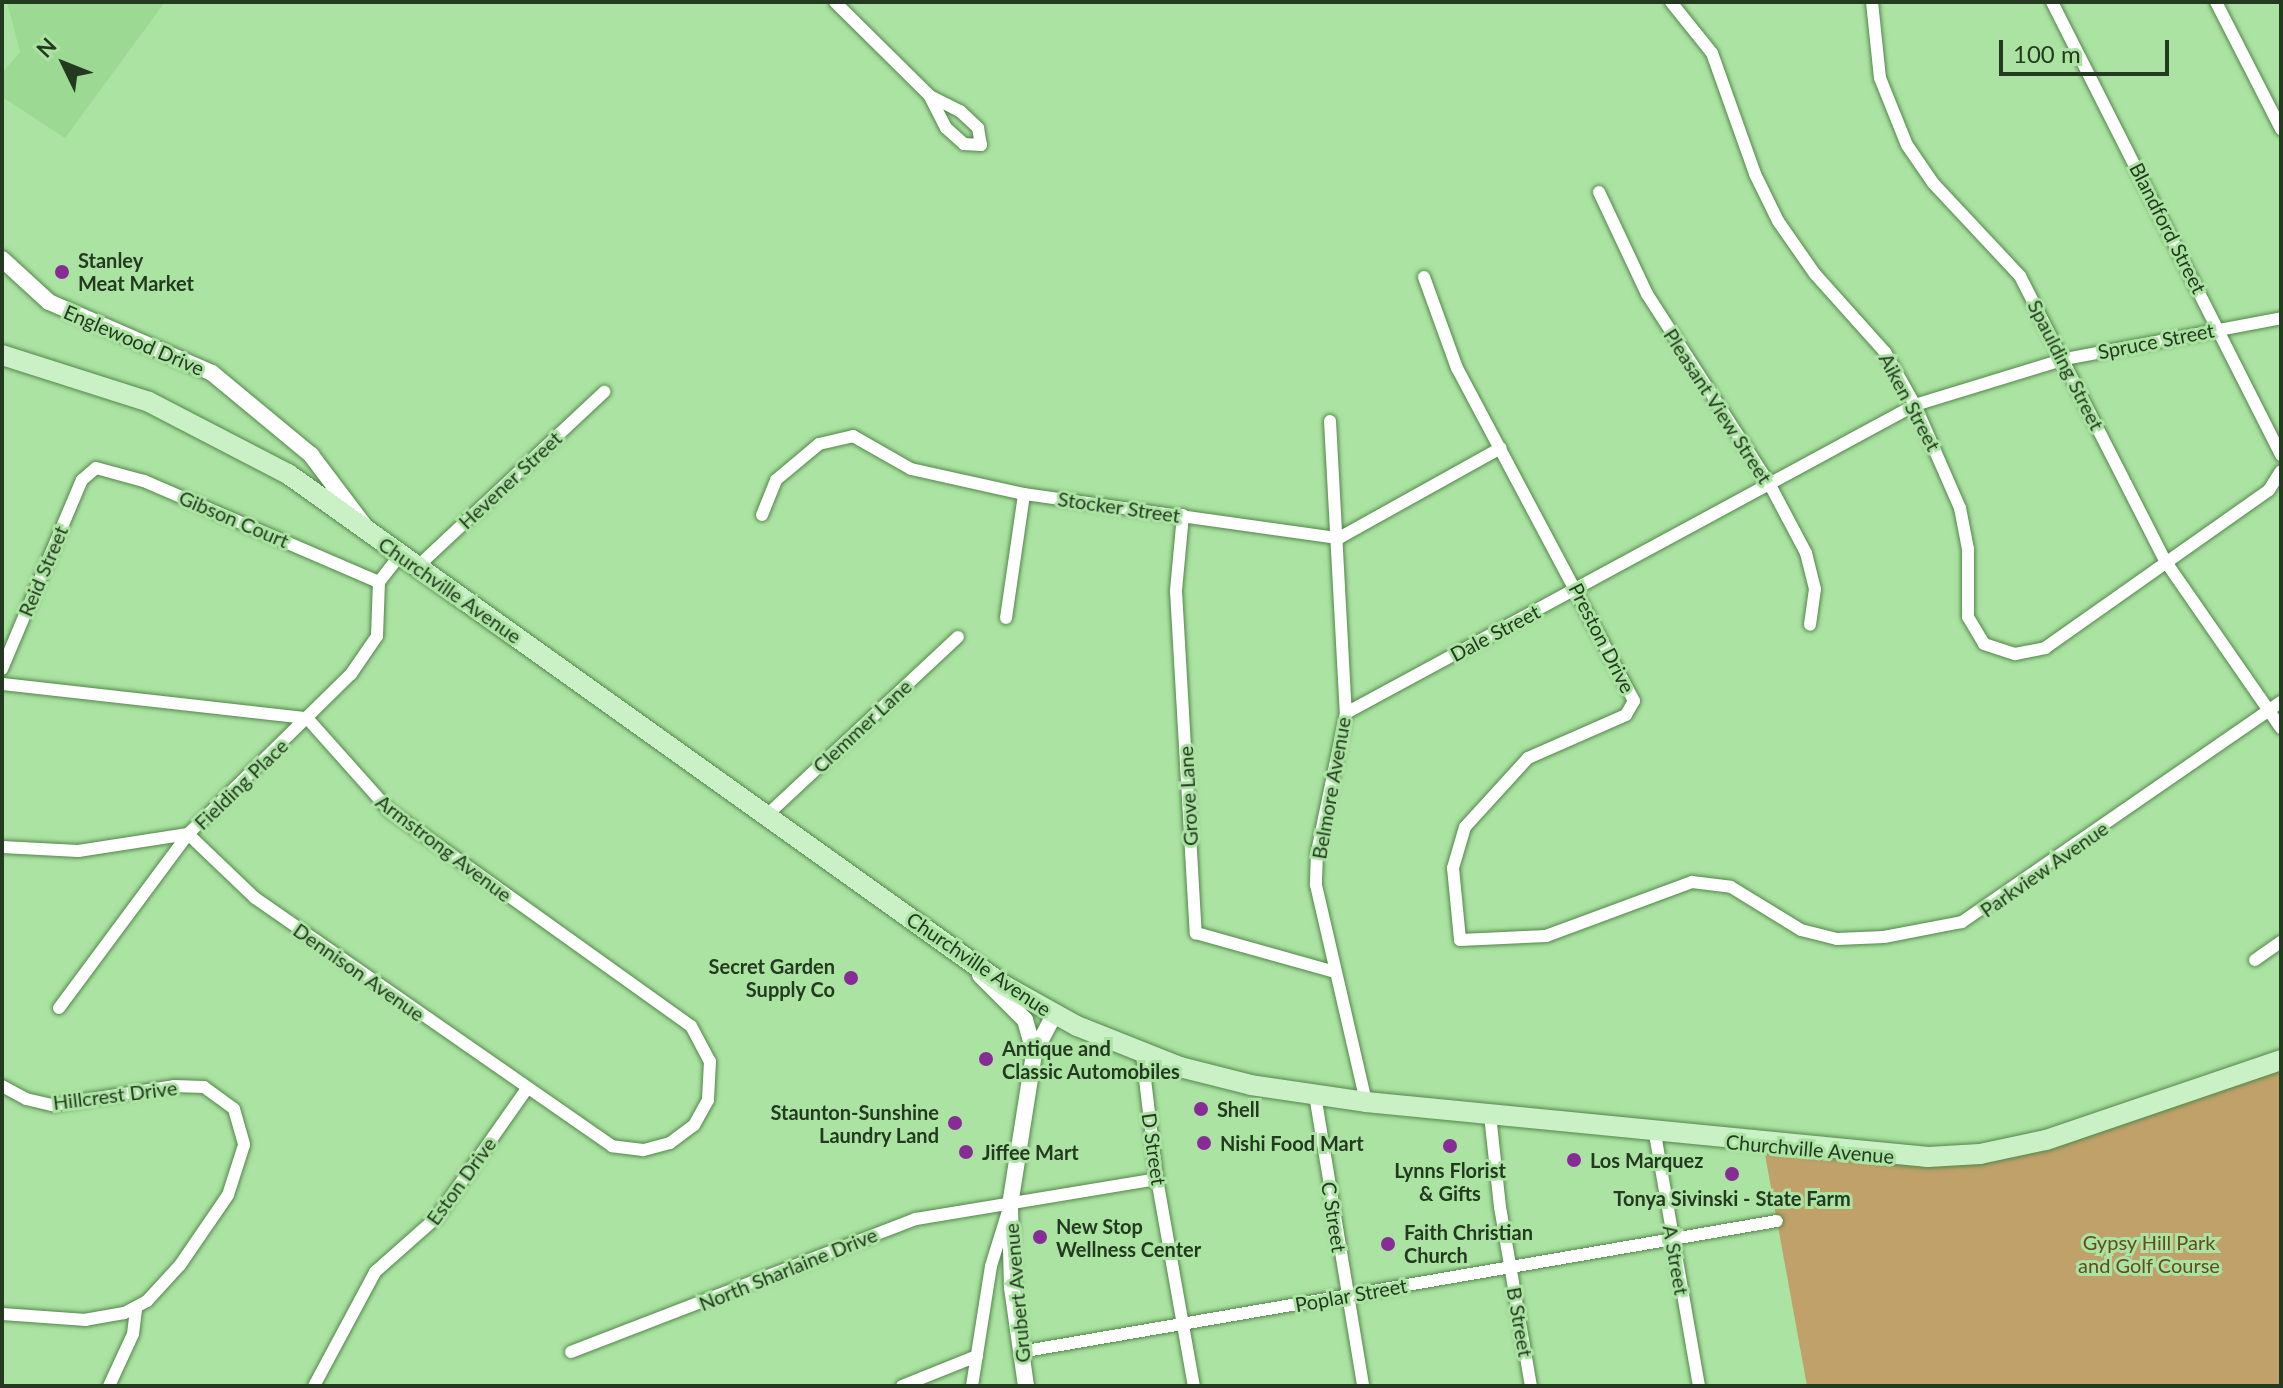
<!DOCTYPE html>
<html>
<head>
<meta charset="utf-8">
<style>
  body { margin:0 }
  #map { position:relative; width:2283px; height:1388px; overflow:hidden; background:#abe3a2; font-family:Lato,sans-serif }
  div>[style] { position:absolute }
  .built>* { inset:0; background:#9cd993 }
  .green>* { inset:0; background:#c0a16a }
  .roads { filter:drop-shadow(0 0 2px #52874a) drop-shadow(0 0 2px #52874a) }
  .minor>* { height:12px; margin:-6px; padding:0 6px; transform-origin:6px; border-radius:6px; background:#fff }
  .tertiary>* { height:16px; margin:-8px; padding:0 8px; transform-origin:8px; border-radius:8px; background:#fff }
  .primary>* { height:20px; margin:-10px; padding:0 10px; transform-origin:10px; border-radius:10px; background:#caf0c5 }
  .dots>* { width:22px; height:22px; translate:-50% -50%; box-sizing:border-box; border:4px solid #abe3a2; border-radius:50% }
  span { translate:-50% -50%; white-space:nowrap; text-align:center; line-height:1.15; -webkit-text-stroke:6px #abe3a2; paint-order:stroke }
  .street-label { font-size:20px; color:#243a20 }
  .poi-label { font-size:20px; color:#243a20; font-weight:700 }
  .left { translate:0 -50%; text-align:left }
  .right { translate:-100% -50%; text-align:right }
  .park-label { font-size:20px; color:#644b1c }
  .frame { position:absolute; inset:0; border:4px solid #243a20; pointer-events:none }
  .north { position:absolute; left:24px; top:24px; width:80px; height:80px; -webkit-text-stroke:6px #abe3a2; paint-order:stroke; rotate:313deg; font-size:22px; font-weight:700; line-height:32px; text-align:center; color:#243a20 }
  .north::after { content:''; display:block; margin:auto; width:28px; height:36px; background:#243a20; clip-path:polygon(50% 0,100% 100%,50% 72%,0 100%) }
  .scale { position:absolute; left:1999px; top:40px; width:170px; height:36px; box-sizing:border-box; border:4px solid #243a20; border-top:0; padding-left:10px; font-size:24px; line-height:28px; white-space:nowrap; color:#243a20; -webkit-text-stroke:6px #abe3a2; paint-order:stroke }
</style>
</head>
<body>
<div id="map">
  <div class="built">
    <i style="clip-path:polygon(7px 2px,165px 2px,65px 138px,2px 97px,2px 73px,20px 52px)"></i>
  </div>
  <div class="green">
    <i style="clip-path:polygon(2281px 1070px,2281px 1386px,1807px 1386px,1764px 1149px,1928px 1161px)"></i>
  </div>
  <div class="roads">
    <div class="minor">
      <i style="left:835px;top:2px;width:134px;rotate:44.7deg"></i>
      <i style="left:930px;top:96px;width:34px;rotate:27deg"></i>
      <i style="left:960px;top:111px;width:25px;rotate:43deg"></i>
      <i style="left:978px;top:128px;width:17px;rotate:80deg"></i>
      <i style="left:981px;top:145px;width:17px;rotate:-177deg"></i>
      <i style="left:964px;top:144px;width:24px;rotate:-138deg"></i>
      <i style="left:946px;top:128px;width:36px;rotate:-117deg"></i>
      <i style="left:1671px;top:2px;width:65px;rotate:51.2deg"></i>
      <i style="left:1712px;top:53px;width:128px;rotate:70.4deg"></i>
      <i style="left:1755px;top:174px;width:52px;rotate:63.9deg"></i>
      <i style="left:1778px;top:221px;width:65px;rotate:55.1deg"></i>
      <i style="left:1815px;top:274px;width:105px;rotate:48.1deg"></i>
      <i style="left:1885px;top:352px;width:61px;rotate:60.5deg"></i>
      <i style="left:1915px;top:405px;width:112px;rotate:66.4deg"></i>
      <i style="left:1960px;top:508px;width:42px;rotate:79deg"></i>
      <i style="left:1968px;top:549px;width:68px;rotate:90deg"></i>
      <i style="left:1968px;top:617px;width:31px;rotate:59deg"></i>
      <i style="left:1984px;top:644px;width:33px;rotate:18deg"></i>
      <i style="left:2015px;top:654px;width:31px;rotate:-11deg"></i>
      <i style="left:2045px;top:648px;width:274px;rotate:-35.2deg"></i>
      <i style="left:2269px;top:490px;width:22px;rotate:-58deg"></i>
      <i style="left:1872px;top:2px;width:76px;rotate:84deg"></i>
      <i style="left:1880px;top:78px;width:72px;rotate:68.1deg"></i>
      <i style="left:1907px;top:145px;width:46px;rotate:55.6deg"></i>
      <i style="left:1933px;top:183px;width:127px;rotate:46.9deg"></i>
      <i style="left:2020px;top:276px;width:321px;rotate:63deg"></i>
      <i style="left:2166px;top:562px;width:202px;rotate:55.3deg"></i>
      <i style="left:2052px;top:2px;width:508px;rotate:63.18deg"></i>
      <i style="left:2216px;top:2px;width:143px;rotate:62.9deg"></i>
      <i style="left:1599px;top:192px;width:113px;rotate:64.8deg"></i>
      <i style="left:1647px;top:294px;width:227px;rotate:57.2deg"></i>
      <i style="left:1770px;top:485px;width:77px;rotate:62.1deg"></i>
      <i style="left:1806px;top:553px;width:37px;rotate:76deg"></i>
      <i style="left:1815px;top:589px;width:36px;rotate:98deg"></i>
      <i style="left:1424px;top:277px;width:97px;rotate:70.1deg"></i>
      <i style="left:1457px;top:368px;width:377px;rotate:62deg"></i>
      <i style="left:1634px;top:701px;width:16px;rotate:120deg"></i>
      <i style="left:1626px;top:715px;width:107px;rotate:156.3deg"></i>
      <i style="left:1528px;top:758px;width:93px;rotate:132.4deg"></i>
      <i style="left:1465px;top:827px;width:43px;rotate:106.3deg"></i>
      <i style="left:1453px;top:868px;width:72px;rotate:84.4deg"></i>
      <i style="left:1460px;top:940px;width:86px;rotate:-2.7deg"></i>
      <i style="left:1546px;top:936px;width:156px;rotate:-20.3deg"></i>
      <i style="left:1692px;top:882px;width:39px;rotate:7deg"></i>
      <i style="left:1731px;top:887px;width:82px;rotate:31.6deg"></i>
      <i style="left:1801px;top:930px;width:37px;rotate:14deg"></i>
      <i style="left:1837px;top:939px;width:47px;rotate:-2.4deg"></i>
      <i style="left:1884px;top:937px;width:79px;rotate:-10.9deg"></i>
      <i style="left:1962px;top:922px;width:388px;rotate:-34.6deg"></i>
      <i style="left:1330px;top:421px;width:292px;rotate:86.9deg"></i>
      <i style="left:1346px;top:713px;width:142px;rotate:101.8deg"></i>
      <i style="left:1317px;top:852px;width:33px;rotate:92deg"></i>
      <i style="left:1316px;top:885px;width:223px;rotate:77deg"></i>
      <i style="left:762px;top:515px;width:38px;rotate:-68deg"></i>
      <i style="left:776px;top:480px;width:56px;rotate:-39.9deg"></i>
      <i style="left:819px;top:444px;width:35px;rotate:-13deg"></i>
      <i style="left:853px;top:436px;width:67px;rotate:29.6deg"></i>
      <i style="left:911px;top:469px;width:116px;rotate:12.5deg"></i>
      <i style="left:1024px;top:494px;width:318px;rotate:8deg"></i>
      <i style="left:1339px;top:538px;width:185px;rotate:-29.1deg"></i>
      <i style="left:1183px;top:515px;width:76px;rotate:95.3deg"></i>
      <i style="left:1176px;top:591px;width:343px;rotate:86.7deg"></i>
      <i style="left:1196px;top:933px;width:144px;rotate:15.7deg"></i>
      <i style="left:416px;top:568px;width:258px;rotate:-43.1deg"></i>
      <i style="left:1006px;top:618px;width:125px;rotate:-81.7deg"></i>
      <i style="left:2px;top:669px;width:205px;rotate:-67.1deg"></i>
      <i style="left:82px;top:480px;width:18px;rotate:-41deg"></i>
      <i style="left:96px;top:468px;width:50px;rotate:15.2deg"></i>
      <i style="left:144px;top:481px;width:256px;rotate:23.3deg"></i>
      <i style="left:2px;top:684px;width:307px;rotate:6.4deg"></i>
      <i style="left:307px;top:718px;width:123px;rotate:48.3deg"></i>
      <i style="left:389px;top:810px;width:371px;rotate:35.6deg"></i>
      <i style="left:691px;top:1026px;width:40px;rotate:62deg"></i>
      <i style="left:710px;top:1061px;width:39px;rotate:93deg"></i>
      <i style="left:708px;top:1100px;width:29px;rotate:119deg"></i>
      <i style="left:694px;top:1125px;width:30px;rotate:143deg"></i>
      <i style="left:670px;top:1143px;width:28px;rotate:165deg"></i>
      <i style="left:643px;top:1150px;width:31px;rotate:-173deg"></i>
      <i style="left:612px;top:1146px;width:435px;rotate:-145.2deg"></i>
      <i style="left:255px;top:898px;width:93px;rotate:-136.3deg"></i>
      <i style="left:188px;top:834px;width:111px;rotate:171.2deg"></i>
      <i style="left:78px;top:851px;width:76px;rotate:-177deg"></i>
      <i style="left:1346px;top:713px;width:647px;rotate:-28.43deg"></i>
      <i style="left:1915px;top:405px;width:157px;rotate:-17deg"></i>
      <i style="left:2065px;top:359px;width:220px;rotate:-10.7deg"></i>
      <i style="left:767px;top:815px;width:261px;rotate:-43deg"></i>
      <i style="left:2255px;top:960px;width:32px;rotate:-35deg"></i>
      <i style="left:59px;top:1008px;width:217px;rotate:-53.4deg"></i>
      <i style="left:188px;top:834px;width:228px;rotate:-44.5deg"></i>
      <i style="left:351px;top:674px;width:46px;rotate:-55.6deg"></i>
      <i style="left:377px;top:636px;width:54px;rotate:-87.9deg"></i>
      <i style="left:379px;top:582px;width:33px;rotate:-52deg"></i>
      <i style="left:1142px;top:1054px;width:126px;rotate:83.2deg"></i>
      <i style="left:1157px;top:1179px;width:210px;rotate:79.9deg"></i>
      <i style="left:2px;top:1086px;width:27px;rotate:28deg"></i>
      <i style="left:26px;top:1099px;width:28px;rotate:13deg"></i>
      <i style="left:53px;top:1105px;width:122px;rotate:-8.9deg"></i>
      <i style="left:174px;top:1086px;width:30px;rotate:2deg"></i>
      <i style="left:204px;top:1087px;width:37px;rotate:36deg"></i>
      <i style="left:234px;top:1109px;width:37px;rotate:74deg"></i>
      <i style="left:244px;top:1145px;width:52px;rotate:107.7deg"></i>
      <i style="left:228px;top:1195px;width:85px;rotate:124.4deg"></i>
      <i style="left:180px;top:1265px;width:49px;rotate:132.5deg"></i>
      <i style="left:147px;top:1301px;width:26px;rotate:152deg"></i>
      <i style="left:124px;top:1313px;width:39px;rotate:170deg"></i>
      <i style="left:86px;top:1320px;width:84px;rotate:-175.9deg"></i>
      <i style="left:1315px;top:1095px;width:295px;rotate:80.6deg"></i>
      <i style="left:1490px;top:1115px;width:93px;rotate:83.8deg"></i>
      <i style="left:1500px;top:1207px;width:182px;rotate:80.2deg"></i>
      <i style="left:1655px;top:1134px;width:256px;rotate:80.1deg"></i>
      <i style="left:571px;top:1352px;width:370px;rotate:-21.1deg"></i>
      <i style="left:916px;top:1219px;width:244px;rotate:-9.4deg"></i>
      <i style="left:1020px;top:1352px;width:768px;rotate:-9.82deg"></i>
      <i style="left:109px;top:1386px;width:57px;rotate:-65.2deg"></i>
      <i style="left:133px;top:1334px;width:26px;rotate:-83deg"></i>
      <i style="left:314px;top:1386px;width:129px;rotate:-61.8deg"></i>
      <i style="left:375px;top:1272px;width:81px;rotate:-41.5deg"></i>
      <i style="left:436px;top:1218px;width:156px;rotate:-54.9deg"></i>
      <i style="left:902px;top:1386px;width:81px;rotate:-21.8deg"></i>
      <i style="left:972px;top:1386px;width:121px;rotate:-81deg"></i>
      <i style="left:991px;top:1266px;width:58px;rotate:-72.8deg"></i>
    </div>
    <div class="tertiary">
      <i style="left:2px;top:259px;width:64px;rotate:42.5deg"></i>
      <i style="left:49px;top:302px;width:178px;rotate:23.5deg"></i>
      <i style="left:212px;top:373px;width:129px;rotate:39.6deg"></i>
      <i style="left:311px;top:455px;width:88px;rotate:52.9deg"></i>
      <i style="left:980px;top:975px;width:64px;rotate:45deg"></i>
      <i style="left:1025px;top:1020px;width:32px;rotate:74deg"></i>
      <i style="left:1026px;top:1386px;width:99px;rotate:-98.1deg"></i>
      <i style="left:1012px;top:1288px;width:83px;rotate:-91.4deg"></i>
      <i style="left:1010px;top:1205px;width:154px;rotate:-81deg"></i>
      <i style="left:1034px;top:1053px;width:43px;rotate:-62.2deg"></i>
    </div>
    <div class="primary">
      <i style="left:2px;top:355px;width:154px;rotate:17.7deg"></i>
      <i style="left:149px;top:402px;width:157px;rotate:27.4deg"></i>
      <i style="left:288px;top:474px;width:881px;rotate:35.53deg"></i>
      <i style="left:1005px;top:986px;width:82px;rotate:29.1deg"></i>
      <i style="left:1077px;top:1026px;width:111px;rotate:21.7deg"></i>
      <i style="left:1180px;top:1067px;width:73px;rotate:14.2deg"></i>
      <i style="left:1251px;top:1085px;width:116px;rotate:8.4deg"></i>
      <i style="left:1366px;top:1102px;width:565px;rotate:5.59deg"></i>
      <i style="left:1928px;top:1157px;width:52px;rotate:-3.3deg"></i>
      <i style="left:1980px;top:1154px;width:67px;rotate:-12deg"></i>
      <i style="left:2046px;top:1140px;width:248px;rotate:-18.8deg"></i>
    </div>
  </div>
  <div class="dots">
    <i style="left:62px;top:272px;background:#872c97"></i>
    <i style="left:851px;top:978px;background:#872c97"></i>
    <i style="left:986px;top:1059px;background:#872c97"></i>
    <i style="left:1201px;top:1109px;background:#872c97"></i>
    <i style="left:955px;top:1123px;background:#872c97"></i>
    <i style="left:1204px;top:1143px;background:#872c97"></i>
    <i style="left:1450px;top:1146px;background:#872c97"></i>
    <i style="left:966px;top:1152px;background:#872c97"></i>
    <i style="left:1574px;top:1160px;background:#872c97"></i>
    <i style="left:1732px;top:1174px;background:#872c97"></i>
    <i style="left:1040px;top:1237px;background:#872c97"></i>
    <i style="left:1388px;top:1244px;background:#872c97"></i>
  </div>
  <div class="street-label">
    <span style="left:2168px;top:228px;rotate:63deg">Blandford Street</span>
    <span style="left:134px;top:340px;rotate:23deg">Englewood Drive</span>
    <span style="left:2156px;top:341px;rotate:-11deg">Spruce Street</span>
    <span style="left:2066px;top:365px;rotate:63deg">Spaulding Street</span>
    <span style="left:1910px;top:402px;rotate:62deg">Aiken Street</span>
    <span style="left:1718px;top:406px;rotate:57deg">Pleasant View Street</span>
    <span style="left:510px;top:480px;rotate:-43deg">Hevener Street</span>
    <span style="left:1119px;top:507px;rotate:8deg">Stocker Street</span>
    <span style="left:234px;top:519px;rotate:23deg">Gibson Court</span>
    <span style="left:43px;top:571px;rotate:-67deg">Reid Street</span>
    <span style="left:450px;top:590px;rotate:35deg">Churchville Avenue</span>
    <span style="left:1495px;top:633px;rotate:-28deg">Dale Street</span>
    <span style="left:1602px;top:638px;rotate:63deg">Preston Drive</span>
    <span style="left:862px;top:726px;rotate:-43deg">Clemmer Lane</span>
    <span style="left:241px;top:784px;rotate:-44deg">Fielding Place</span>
    <span style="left:1331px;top:788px;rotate:-80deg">Belmore Avenue</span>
    <span style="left:1188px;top:796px;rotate:-93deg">Grove Lane</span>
    <span style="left:444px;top:848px;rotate:37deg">Armstrong Avenue</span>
    <span style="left:2044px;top:869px;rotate:-35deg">Parkview Avenue</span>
    <span style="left:979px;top:964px;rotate:34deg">Churchville Avenue</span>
    <span style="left:359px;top:972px;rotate:35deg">Dennison Avenue</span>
    <span style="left:115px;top:1095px;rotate:-7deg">Hillcrest Drive</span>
    <span style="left:1154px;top:1149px;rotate:82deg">D Street</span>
    <span style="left:1810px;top:1149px;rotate:5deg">Churchville Avenue</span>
    <span style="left:461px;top:1181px;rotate:-54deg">Eston Drive</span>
    <span style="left:1334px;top:1217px;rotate:81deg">C Street</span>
    <span style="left:1676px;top:1260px;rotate:80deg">A Street</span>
    <span style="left:788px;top:1269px;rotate:-22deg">North Sharlaine Drive</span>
    <span style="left:1017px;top:1293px;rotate:-95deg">Grubert Avenue</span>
    <span style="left:1351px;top:1295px;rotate:-10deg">Poplar Street</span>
    <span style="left:1520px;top:1322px;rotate:80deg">B Street</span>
  </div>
  <div class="poi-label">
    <span class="left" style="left:78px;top:272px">Stanley<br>Meat Market</span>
    <span class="right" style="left:835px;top:978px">Secret Garden<br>Supply Co</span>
    <span class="left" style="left:1002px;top:1060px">Antique and<br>Classic Automobiles</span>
    <span class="left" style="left:1217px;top:1109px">Shell</span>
    <span class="right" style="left:939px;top:1124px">Staunton-Sunshine<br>Laundry Land</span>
    <span class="left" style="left:1220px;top:1143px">Nishi Food Mart</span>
    <span class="left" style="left:982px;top:1152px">Jiffee Mart</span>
    <span class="left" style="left:1590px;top:1160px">Los Marquez</span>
    <span style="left:1450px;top:1182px">Lynns Florist<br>&amp; Gifts</span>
    <span style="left:1732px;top:1198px">Tonya Sivinski - State Farm</span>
    <span class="left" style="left:1056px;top:1238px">New Stop<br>Wellness Center</span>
    <span class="left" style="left:1404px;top:1244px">Faith Christian<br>Church</span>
  </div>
  <div class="park-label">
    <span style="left:2149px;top:1254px">Gypsy Hill Park<br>and Golf Course</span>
  </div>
  <div class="frame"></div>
  <div class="north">N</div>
  <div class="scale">100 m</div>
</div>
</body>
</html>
